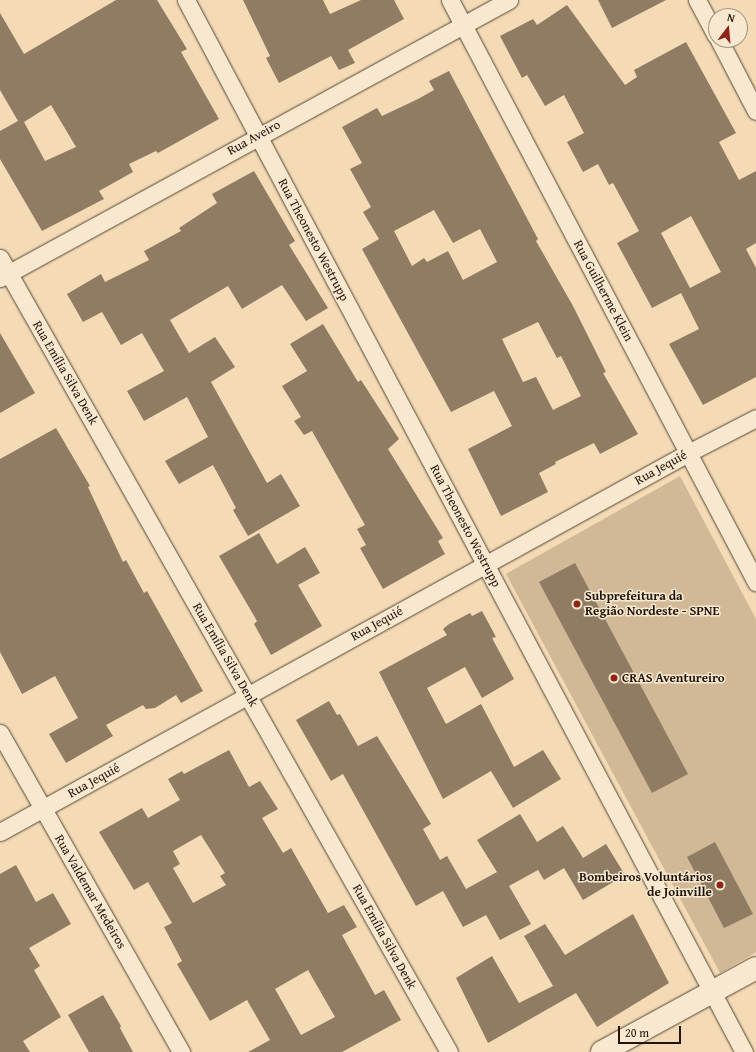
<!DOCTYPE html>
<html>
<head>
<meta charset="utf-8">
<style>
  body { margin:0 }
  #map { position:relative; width:756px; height:1052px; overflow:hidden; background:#f5dbb5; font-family:"Gentium Book Plus",serif }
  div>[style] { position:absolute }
  .green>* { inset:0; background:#d1b998 }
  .building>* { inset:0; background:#8f7c63 }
  .roads { filter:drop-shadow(0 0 1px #554636) drop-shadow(0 0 1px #554636) }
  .street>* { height:17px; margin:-8.5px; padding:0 8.5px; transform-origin:8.5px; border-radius:8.5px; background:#f8e8cf }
  .secondary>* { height:22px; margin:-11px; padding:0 11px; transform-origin:11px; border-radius:11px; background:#f8e8cf }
  .dots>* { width:11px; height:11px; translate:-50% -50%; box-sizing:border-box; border:2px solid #f8e8cf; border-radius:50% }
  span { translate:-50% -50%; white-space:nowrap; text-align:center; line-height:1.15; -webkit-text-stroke:3px #f8e8cf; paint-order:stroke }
  .street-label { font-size:13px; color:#20150b }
  .poi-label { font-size:13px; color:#20150b; font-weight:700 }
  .left { translate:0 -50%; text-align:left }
  .right { translate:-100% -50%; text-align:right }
  .north { position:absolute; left:708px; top:8px; width:40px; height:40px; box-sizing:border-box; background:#f8e8cf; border:1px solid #a29481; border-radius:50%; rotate:16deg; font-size:11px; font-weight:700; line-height:16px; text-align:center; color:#20150b }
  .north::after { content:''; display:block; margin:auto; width:14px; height:18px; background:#8f2418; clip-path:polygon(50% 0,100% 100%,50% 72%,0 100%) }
  .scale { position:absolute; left:618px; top:1026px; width:63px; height:18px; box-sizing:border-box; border:2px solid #20150b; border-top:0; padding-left:5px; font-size:12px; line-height:14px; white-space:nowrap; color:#20150b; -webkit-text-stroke:3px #f8e8cf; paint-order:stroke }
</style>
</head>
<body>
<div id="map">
  <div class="green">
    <i style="clip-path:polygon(680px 476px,756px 619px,756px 952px,720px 973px,506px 574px)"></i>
  </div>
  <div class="building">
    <i style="clip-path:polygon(evenodd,116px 0,157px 0,187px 49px,181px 52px,219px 119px,158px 153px,156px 151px,129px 164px,133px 172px,99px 191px,104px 199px,42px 231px,0 159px,0 131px,18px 121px,0 90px,0 13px,24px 54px,116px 0,51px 105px,76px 147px,45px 161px,24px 122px,51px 105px)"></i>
    <i style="clip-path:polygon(243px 0,323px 0,330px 14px,361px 0,394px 0,404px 19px,348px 50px,355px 63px,339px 70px,331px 56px,279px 83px,266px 58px,270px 56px)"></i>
    <i style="clip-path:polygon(598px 0,666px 0,612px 28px)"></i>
    <i style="clip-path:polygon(evenodd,567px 5px,625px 85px,637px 77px,634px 70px,686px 42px,736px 133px,719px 142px,739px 180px,756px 171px,756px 243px,746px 249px,756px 268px,756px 377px,703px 405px,669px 344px,699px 329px,681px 293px,652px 308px,617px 243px,639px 231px,613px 183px,609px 185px,598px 164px,583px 172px,567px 142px,584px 133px,564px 95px,545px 106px,527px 75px,522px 78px,500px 36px,533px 19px,537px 25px,567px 5px,691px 216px,721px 272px,690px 288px,661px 233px,691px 216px)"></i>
    <i style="clip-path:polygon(evenodd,449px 71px,538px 239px,536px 241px,573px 306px,606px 372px,603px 373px,638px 434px,600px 454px,594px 443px,555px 462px,556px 464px,539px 473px,548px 492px,501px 516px,468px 449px,512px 426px,494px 391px,451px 412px,362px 249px,379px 239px,363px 212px,371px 207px,350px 169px,362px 163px,342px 127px,377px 108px,382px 116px,418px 99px,434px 90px,429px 81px,449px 71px,434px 210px,453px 243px,480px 229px,497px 262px,463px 280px,448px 251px,427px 262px,424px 258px,412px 266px,394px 231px,434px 210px,449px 71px,538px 322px,557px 358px,561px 356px,581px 396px,553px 410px,536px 377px,523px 382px,502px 339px,538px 322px)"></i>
    <i style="clip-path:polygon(254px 171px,295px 241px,289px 245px,328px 308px,306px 321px,282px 285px,242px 309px,228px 286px,170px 320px,189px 353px,215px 337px,235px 367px,211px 382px,267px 483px,281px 474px,300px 506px,248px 536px,233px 510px,236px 508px,213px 465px,179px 484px,165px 461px,208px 437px,187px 397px,144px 421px,127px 391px,164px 371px,142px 333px,121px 345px,102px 312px,83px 322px,67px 294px,101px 274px,105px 282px,149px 260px,144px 251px,181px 231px,179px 228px,217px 203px,212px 194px)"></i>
    <i style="clip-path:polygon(323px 324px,358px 382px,361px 380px,399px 439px,388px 449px,443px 538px,438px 541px,445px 554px,383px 589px,360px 548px,366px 545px,357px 529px,365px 525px,312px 431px,304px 435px,294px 421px,301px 417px,282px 386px,307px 371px,290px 344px)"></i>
    <i style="clip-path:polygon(0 333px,35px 393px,0 413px)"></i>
    <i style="clip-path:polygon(56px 428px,90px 486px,88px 487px,123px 562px,126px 560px,144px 593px,147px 591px,203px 691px,181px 703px,176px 695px,155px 708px,146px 709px,143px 705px,106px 725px,113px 736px,66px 763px,49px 734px,78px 718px,55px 676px,22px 694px,0 652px,0 459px)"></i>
    <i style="clip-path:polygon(259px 533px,277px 564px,305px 547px,320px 573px,298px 585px,322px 626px,271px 655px,254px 624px,257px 621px,219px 556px)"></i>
    <i style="clip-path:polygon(575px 563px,688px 774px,652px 793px,539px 582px)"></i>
    <i style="clip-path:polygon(482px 611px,496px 637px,492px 638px,514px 679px,482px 698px,465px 667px,427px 688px,446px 724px,481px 704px,514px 767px,543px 750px,561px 779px,513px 808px,491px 771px,443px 799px,379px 672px,447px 635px,443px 629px,449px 624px,470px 613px,472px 616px)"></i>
    <i style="clip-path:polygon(329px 701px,337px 715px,340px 714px,358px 746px,377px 736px,431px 824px,423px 829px,440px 860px,447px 856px,466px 889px,497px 872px,477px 840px,520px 814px,537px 842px,563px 826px,583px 858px,606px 844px,625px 875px,583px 900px,564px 868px,544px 880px,538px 870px,509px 886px,531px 924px,500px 940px,486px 915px,463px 927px,443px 891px,416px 906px,343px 774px,331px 781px,296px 720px)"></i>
    <i style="clip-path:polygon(evenodd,229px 750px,249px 787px,260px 781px,278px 809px,262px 818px,283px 853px,291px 848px,328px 913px,344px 905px,357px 927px,342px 935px,375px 995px,384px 990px,401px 1020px,342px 1052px,248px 1052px,270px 1040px,247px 1000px,210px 1021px,177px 964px,182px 961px,164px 927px,172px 923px,148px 882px,134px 890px,99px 832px,142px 808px,148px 818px,180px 800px,168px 779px,182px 771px,184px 774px,229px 750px,201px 835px,225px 873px,220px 876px,226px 885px,193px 903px,173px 868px,180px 864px,173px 851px,201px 835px,229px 750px,308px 970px,335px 1017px,301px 1035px,275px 989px,308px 970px)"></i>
    <i style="clip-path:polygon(715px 842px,753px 914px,724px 928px,687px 857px)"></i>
    <i style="clip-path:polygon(16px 865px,36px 902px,53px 893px,71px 924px,29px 948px,40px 966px,34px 970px,61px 1017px,23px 1041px,30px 1052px,0 1052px,0 874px)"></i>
    <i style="clip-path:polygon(633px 914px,669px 983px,597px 1027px,576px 993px,488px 1043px,456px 978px,492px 956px,519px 1003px,553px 986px,524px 936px,545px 924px,565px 955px)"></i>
    <i style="clip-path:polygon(103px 995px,121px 1026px,120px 1028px,133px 1052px,89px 1052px,68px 1015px)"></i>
  </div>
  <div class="roads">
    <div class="street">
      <i style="left:186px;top:0;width:1191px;rotate:62.06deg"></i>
      <i style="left:450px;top:0;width:658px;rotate:62.27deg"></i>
      <i style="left:697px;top:0;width:40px;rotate:62deg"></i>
      <i style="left:719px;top:40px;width:80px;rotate:62.5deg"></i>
      <i style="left:0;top:258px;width:912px;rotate:60.51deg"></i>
      <i style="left:0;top:278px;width:580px;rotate:-28.64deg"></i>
      <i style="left:0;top:733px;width:367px;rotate:60.4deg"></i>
      <i style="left:0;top:832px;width:785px;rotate:-28.85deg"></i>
      <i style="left:688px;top:453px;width:76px;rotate:-27.2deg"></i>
    </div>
    <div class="secondary">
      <i style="left:602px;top:1052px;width:175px;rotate:-28.6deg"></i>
    </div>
  </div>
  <div class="dots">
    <i style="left:577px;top:604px;background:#8f2418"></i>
    <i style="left:614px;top:678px;background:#8f2418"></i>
    <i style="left:720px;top:885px;background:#8f2418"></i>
  </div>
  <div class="street-label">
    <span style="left:254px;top:138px;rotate:-29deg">Rua Aveiro</span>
    <span style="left:313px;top:240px;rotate:62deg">Rua Theonesto Westrupp</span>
    <span style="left:603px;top:291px;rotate:62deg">Rua Guilherme Klein</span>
    <span style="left:65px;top:373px;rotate:60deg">Rua Emília Silva Denk</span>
    <span style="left:661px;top:468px;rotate:-29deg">Rua Jequié</span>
    <span style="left:465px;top:526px;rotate:62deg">Rua Theonesto Westrupp</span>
    <span style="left:377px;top:624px;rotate:-29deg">Rua Jequié</span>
    <span style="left:225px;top:655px;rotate:60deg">Rua Emília Silva Denk</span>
    <span style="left:94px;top:781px;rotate:-29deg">Rua Jequié</span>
    <span style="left:90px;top:892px;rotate:60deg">Rua Valdemar Medeiros</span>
    <span style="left:384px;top:937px;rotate:61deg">Rua Emília Silva Denk</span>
  </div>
  <div class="poi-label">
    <span class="left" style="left:585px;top:604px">Subprefeitura da<br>Região Nordeste - SPNE</span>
    <span class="left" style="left:622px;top:678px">CRAS Aventureiro</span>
    <span class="right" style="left:712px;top:885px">Bombeiros Voluntários<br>de Joinville</span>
  </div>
  <div class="north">N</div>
  <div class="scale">20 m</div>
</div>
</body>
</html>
